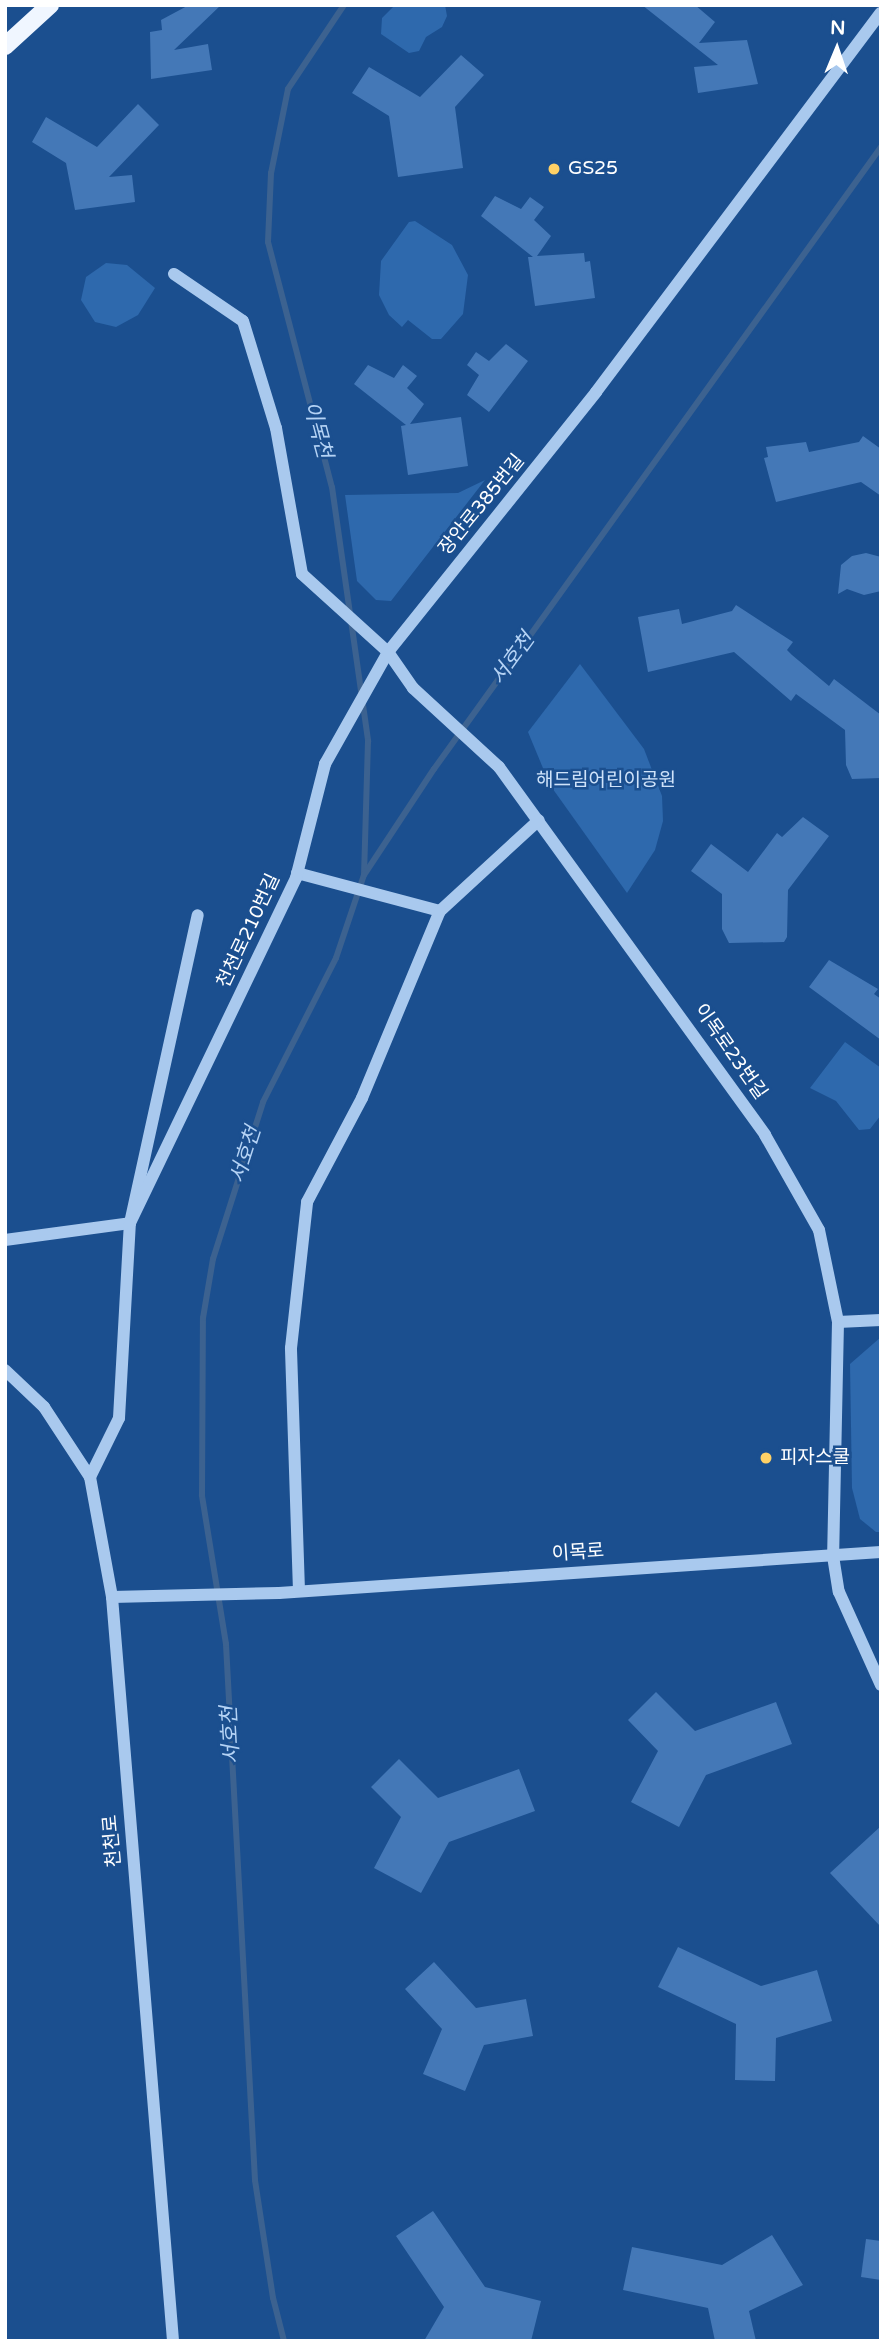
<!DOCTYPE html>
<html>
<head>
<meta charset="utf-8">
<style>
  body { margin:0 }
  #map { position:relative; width:886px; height:2346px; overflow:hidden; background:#1b4f8f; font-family:"Varela Round","Noto Sans KR",sans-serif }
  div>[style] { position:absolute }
  .green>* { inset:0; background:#2e69ad }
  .stream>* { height:6px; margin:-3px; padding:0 3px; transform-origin:3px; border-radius:3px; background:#3c6290 }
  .building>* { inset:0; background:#4478b7 }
  .minor>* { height:12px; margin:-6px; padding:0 6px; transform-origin:6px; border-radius:6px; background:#a9c9ee }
  .major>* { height:18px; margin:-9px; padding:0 9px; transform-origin:9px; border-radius:9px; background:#f0f6ff }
  .dots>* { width:19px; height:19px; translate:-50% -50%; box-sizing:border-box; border:4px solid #1b4f8f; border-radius:50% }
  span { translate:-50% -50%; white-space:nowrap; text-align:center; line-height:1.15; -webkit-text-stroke:5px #1b4f8f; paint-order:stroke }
  .poi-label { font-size:19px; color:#fff }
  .left { translate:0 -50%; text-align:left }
  .street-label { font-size:19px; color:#fff }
  .park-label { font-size:19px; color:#cfe3fa }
  .water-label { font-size:21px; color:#b5d3f5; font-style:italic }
  .frame { position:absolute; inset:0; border:7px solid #fff; pointer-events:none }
  .north { position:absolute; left:802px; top:14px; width:70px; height:70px; -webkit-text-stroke:5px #1b4f8f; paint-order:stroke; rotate:2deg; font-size:19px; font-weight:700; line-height:28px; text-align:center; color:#fff }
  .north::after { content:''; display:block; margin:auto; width:24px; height:32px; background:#fff; clip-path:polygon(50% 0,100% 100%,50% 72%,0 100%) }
</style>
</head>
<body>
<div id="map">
  <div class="green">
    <i style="clip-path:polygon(395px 5px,445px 5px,447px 16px,442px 27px,426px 37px,419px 51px,409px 53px,381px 34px,382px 18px)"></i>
    <i style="clip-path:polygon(415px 221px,452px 245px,468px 275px,463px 314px,441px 339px,432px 339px,408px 320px,402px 327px,389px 315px,379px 295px,381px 261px,409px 222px)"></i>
    <i style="clip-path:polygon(106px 263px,127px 265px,155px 288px,138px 315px,116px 327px,95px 322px,81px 300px,86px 277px)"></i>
    <i style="clip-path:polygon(485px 480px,391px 601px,376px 600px,357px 581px,345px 495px,458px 493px)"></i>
    <i style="clip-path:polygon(580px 664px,644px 749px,662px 796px,663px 821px,655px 850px,627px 893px,550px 785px,528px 732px)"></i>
    <i style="clip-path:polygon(845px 1042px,881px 1068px,881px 1115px,870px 1129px,859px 1130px,836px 1101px,810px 1088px)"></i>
    <i style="clip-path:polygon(881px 1337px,881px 1532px,876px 1532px,860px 1519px,852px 1488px,850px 1364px)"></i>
  </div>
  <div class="stream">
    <i style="left:344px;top:5px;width:101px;rotate:123.7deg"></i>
    <i style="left:288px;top:89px;width:86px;rotate:101.4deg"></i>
    <i style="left:271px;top:173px;width:69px;rotate:92.5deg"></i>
    <i style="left:268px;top:242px;width:253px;rotate:75.4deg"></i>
    <i style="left:332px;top:487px;width:257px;rotate:81.9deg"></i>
    <i style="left:368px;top:741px;width:132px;rotate:91.7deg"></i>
    <i style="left:284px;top:2341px;width:44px;rotate:-104.3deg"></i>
    <i style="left:273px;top:2298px;width:119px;rotate:-98.7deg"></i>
    <i style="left:255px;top:2180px;width:537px;rotate:-93.1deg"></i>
    <i style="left:226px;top:1644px;width:151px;rotate:-99.2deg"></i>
    <i style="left:202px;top:1495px;width:177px;rotate:-89.7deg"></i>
    <i style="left:203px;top:1318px;width:60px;rotate:-80.4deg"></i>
    <i style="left:213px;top:1259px;width:165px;rotate:-72.3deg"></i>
    <i style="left:263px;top:1102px;width:161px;rotate:-63.1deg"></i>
    <i style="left:336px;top:958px;width:88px;rotate:-71.4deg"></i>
    <i style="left:364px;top:875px;width:127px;rotate:-56.6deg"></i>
    <i style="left:434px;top:769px;width:766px;rotate:-54.3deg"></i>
  </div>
  <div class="building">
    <i style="clip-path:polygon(189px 5px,221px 5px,174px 50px,208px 44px,212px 70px,151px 79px,150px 32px,162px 30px,161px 20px)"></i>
    <i style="clip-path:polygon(642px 5px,695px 5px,715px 22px,699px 43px,747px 40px,758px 84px,698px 93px,694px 67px,718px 65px)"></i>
    <i style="clip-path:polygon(461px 55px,484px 75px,455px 107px,463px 168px,398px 177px,389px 116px,352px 93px,369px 67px,420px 97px)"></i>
    <i style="clip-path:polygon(138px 104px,159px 125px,109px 177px,132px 175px,135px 202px,75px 210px,66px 163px,32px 142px,46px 117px,97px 147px)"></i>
    <i style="clip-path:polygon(495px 196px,521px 209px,530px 197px,544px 207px,534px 220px,551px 236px,537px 256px,584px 253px,585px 262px,590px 261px,595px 298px,535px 306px,528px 257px,533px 257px,481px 216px)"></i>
    <i style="clip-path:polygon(506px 344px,528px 361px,489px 412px,467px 395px,479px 375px,467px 365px,476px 352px,489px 361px)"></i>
    <i style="clip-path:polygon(368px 365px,394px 378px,403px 365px,417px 376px,407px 388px,424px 404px,410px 424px,461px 417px,468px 466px,408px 475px,401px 426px,406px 425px,354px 384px)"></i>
    <i style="clip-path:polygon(863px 436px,881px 449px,881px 496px,861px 482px,776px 502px,764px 458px,768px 457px,766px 447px,806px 442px,809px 452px,859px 442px)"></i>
    <i style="clip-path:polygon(866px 553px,881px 557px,881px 591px,864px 595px,847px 589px,838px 594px,841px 565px,852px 556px)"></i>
    <i style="clip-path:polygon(736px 605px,793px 642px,787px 650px,792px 655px,829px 686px,834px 679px,881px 715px,881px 778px,852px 779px,846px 765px,845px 730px,796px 694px,791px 701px,734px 652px,648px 672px,638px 617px,679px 609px,682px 624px,732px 611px)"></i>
    <i style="clip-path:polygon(803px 817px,829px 836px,788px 890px,787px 937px,784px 942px,729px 943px,722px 929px,722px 894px,691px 871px,711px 844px,748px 872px,777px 833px,782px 837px)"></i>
    <i style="clip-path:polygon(829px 960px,878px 989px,874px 994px,881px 999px,881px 1040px,809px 987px)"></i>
    <i style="clip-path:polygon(656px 1692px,695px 1731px,776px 1702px,792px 1744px,706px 1775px,679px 1827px,631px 1802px,658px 1751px,628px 1720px)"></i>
    <i style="clip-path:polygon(399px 1759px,438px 1798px,519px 1769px,535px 1811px,449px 1842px,421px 1893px,374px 1868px,401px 1817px,371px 1787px)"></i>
    <i style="clip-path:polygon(881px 1826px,881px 1927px,830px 1873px)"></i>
    <i style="clip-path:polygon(678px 1947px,761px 1986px,817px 1970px,832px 2021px,776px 2038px,775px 2081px,735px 2080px,736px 2024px,658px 1987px)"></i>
    <i style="clip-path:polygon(434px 1962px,476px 2008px,526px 1999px,533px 2036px,484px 2045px,465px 2091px,423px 2074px,442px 2029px,405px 1989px)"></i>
    <i style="clip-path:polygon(433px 2211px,485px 2287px,541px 2301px,531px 2341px,424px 2341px,444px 2307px,396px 2236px)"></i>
    <i style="clip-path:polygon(772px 2235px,803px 2285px,749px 2311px,756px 2341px,715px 2341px,708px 2308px,623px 2290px,632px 2247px,722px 2265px)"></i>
    <i style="clip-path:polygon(866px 2239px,881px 2241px,881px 2280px,861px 2277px)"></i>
  </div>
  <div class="minor">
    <i style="left:174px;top:274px;width:83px;rotate:34.3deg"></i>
    <i style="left:243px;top:321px;width:112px;rotate:72.9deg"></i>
    <i style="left:276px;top:428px;width:148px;rotate:79.9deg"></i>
    <i style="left:302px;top:574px;width:116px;rotate:42.2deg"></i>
    <i style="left:388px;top:652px;width:44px;rotate:55.2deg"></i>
    <i style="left:413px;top:688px;width:117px;rotate:42.6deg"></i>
    <i style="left:499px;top:767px;width:454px;rotate:54.1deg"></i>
    <i style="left:765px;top:1135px;width:109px;rotate:60.4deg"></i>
    <i style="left:819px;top:1230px;width:94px;rotate:78.3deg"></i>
    <i style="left:838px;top:1322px;width:234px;rotate:91.2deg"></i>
    <i style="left:833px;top:1556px;width:36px;rotate:81deg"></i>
    <i style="left:839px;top:1592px;width:102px;rotate:65.7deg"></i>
    <i style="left:297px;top:873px;width:148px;rotate:14.9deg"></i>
    <i style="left:440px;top:911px;width:134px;rotate:-42.6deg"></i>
    <i style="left:5px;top:1240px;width:126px;rotate:-7.7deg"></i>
    <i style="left:130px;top:1223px;width:315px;rotate:-77.6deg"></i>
    <i style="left:838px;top:1322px;width:43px;rotate:-2.7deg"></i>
    <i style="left:5px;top:1370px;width:54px;rotate:43.5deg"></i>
    <i style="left:44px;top:1407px;width:84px;rotate:56.7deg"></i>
    <i style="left:90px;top:1477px;width:122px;rotate:79.6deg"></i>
    <i style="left:112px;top:1597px;width:746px;rotate:85.31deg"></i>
    <i style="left:90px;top:1477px;width:66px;rotate:-63.8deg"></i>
    <i style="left:119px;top:1418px;width:195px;rotate:-86.8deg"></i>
    <i style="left:130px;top:1223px;width:383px;rotate:-64.3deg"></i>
    <i style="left:296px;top:878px;width:118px;rotate:-75.7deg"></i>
    <i style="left:325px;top:764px;width:129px;rotate:-60.6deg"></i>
    <i style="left:388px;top:652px;width:333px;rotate:-51.3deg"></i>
    <i style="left:596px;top:392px;width:474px;rotate:-53.1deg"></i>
    <i style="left:299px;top:1591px;width:243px;rotate:-91.9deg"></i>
    <i style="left:291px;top:1348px;width:147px;rotate:-83.7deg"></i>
    <i style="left:307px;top:1202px;width:118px;rotate:-62.1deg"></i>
    <i style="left:362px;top:1098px;width:203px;rotate:-67.4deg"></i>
    <i style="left:112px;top:1597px;width:167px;rotate:-1.4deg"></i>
    <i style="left:279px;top:1593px;width:603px;rotate:-3.9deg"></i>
  </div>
  <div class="major">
    <i style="left:5px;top:46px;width:61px;rotate:-42.3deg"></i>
  </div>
  <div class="dots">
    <i style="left:554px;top:169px;background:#ffd166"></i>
    <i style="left:766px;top:1458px;background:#ffd166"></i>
  </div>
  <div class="poi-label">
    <span class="left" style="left:568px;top:169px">GS25</span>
    <span class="left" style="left:780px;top:1458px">피자스쿨</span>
  </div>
  <div class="street-label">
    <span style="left:482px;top:505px;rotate:-51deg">장안로385번길</span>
    <span style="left:249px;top:931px;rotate:-65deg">천천로210번길</span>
    <span style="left:730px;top:1052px;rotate:55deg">이목로23번길</span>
    <span style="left:578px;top:1553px;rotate:-4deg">이목로</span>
    <span style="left:113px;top:1841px;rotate:-95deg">천천로</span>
  </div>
  <div class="park-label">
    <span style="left:606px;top:781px">해드림어린이공원</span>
  </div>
  <div class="water-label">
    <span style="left:317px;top:430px;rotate:75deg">이목천</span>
    <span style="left:513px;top:659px;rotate:-54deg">서호천</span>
    <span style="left:246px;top:1155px;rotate:-72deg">서호천</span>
    <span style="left:231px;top:1735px;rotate:-93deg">서호천</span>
  </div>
  <div class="frame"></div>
  <div class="north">N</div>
</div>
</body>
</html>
